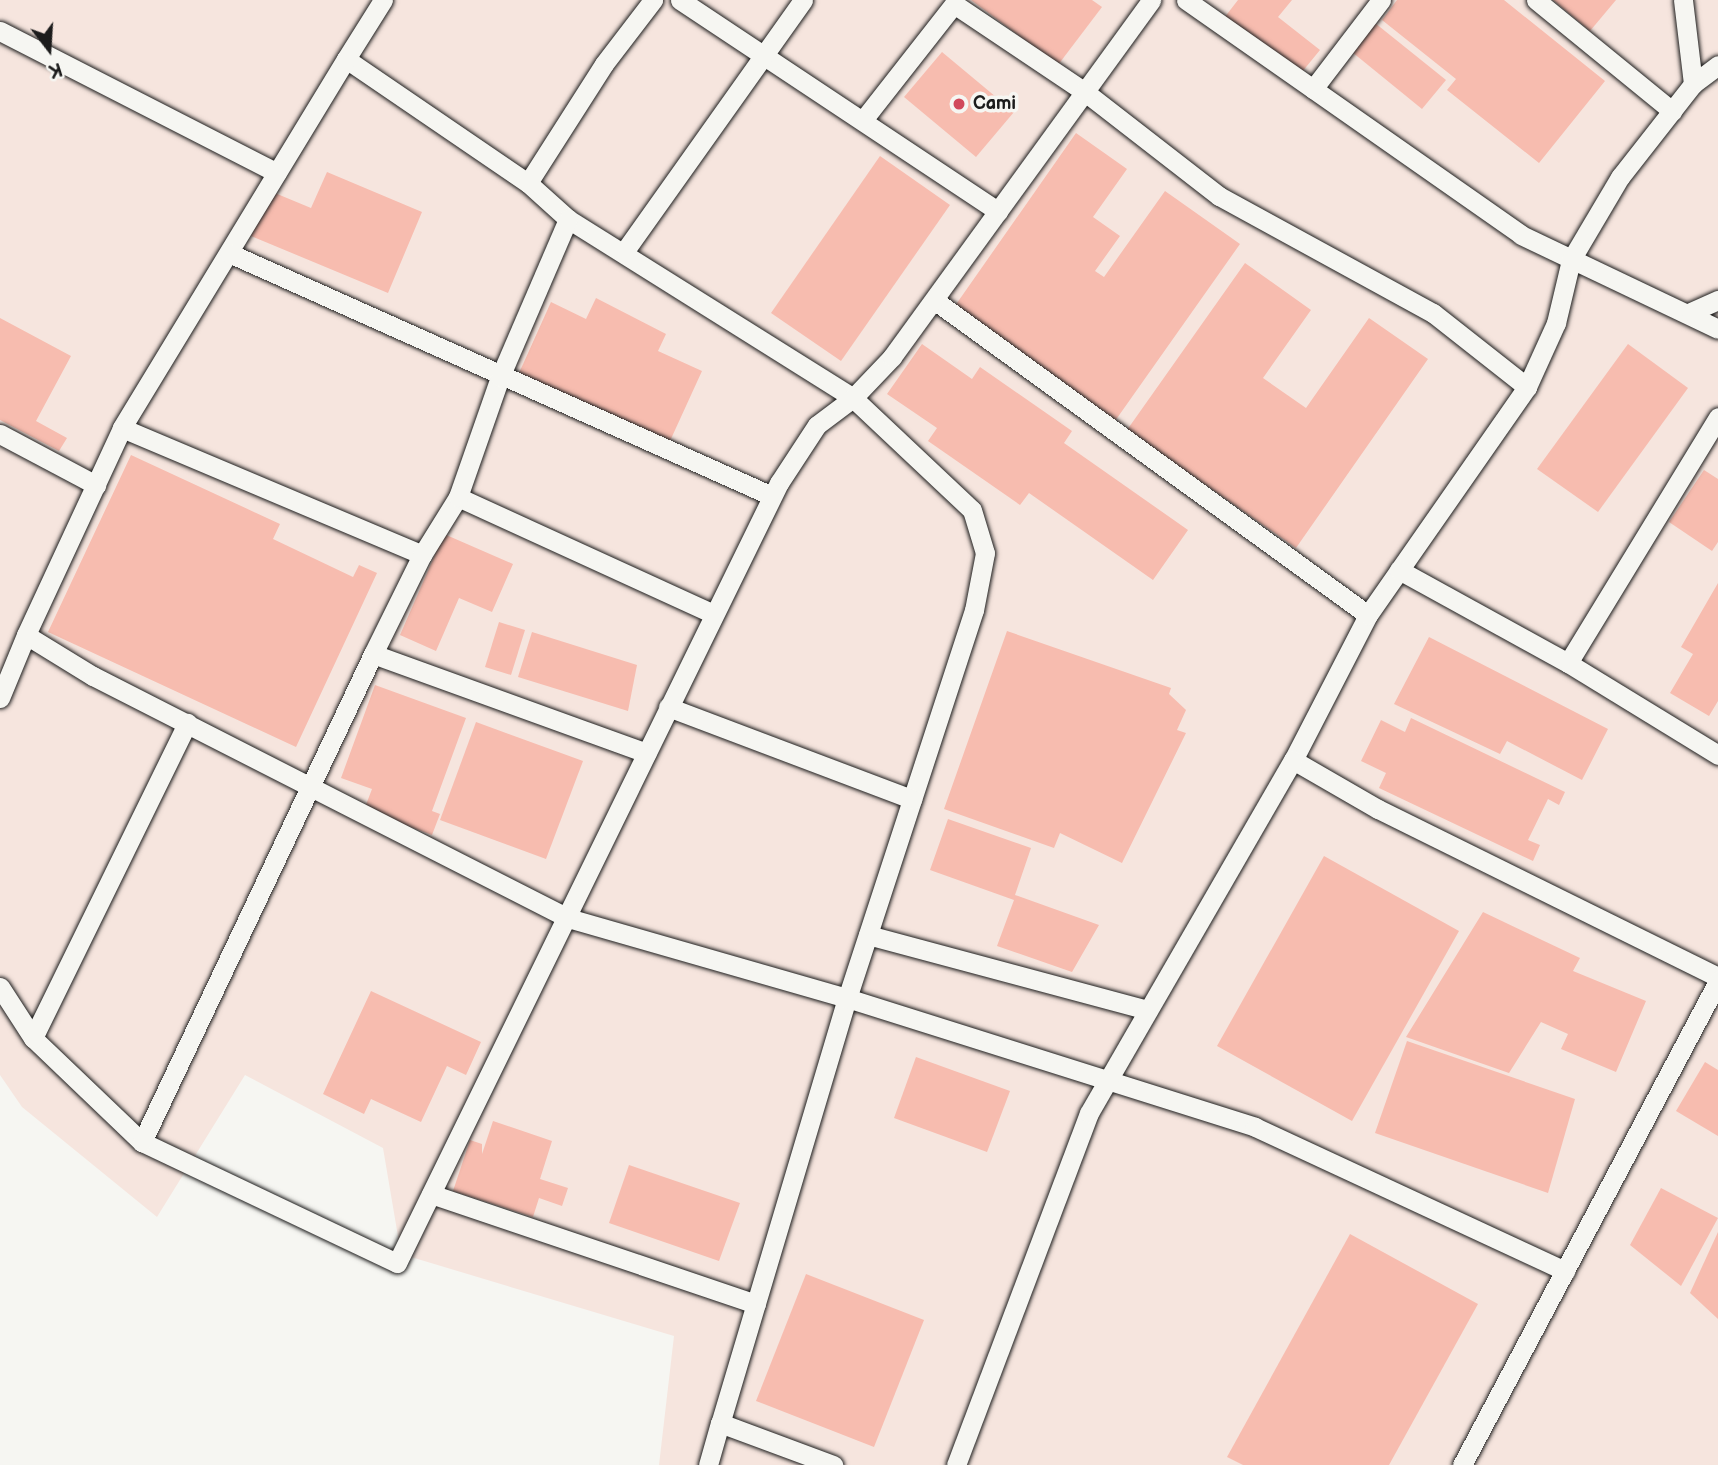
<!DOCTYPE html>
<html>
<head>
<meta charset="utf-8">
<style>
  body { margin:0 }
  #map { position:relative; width:1718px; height:1465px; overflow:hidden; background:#f6f6f2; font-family:"Balsamiq Sans",sans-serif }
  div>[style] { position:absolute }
  .built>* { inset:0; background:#f6e5de }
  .building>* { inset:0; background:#f7bcaf }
  .roads { filter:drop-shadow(0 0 2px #1c1c1c) drop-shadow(0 0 2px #1c1c1c) }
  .minor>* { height:19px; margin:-9.5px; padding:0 9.5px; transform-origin:9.5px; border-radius:9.5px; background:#f6f6f2 }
  .dots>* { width:19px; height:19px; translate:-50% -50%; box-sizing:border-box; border:4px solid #f6f6f2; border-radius:50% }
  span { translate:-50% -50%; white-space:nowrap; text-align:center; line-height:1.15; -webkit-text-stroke:7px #f6f6f2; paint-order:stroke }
  .poi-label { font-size:18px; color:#1c1c1c; font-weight:700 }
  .left { translate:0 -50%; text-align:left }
  .north { position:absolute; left:14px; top:14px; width:70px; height:70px; -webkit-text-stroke:5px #f6f6f2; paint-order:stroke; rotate:163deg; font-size:19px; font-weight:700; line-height:28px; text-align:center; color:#1c1c1c }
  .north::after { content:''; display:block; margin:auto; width:24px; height:32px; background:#1c1c1c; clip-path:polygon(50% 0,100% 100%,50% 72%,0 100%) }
</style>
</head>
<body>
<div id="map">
  <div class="built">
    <i style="clip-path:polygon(0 0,1718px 0,1718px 1465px,659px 1465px,674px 1336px,401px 1254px,383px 1148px,245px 1075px,157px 1217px,22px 1107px,0 1075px)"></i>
  </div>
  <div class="building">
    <i style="clip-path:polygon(971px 0,1092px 0,1102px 7px,1058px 65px)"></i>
    <i style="clip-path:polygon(1238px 0,1292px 0,1278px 17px,1320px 50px,1302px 72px,1224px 18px)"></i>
    <i style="clip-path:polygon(1397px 0,1504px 0,1605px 81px,1539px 163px,1447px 90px,1456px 79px,1382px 20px)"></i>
    <i style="clip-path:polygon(1553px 0,1616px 0,1590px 31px)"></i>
    <i style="clip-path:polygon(1375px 23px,1446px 80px,1422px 109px,1352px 52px)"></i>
    <i style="clip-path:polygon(942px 52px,1014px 112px,976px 157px,904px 97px)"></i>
    <i style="clip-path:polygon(1076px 133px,1127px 169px,1093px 217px,1120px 236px,1095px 271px,1104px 277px,1165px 191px,1240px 244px,1115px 421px,950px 313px)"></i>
    <i style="clip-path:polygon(880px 156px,950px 205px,841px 361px,771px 313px)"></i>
    <i style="clip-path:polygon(327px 172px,422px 212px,388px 293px,251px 236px,270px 191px,311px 208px)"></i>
    <i style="clip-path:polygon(1245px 263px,1311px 310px,1263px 378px,1306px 408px,1369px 318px,1428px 359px,1296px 548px,1127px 430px)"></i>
    <i style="clip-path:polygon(596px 298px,666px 334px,658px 351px,702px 371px,670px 441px,519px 373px,551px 302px,586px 319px)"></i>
    <i style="clip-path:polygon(0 318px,71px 356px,36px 421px,67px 438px,59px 451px,0 420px)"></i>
    <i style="clip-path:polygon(922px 344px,972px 379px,980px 367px,1072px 431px,1064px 443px,1188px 530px,1153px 580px,1029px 493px,1020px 505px,928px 441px,937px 428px,887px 394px)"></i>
    <i style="clip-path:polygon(1628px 344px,1688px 388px,1598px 512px,1537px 469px)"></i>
    <i style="clip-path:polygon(131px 455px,280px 524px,273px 539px,353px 577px,359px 565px,377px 573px,296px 747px,48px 632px)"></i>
    <i style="clip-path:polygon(1704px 470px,1718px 479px,1718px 542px,1712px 551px,1669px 522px)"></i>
    <i style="clip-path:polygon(444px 534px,513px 564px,492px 612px,459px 598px,436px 651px,400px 635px)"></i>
    <i style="clip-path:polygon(1718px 583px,1718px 701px,1709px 716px,1670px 693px,1693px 654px,1681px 647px)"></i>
    <i style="clip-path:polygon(499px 622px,525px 630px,511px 675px,485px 667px)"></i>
    <i style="clip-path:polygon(1007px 631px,1171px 688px,1169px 694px,1186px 710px,1177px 730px,1186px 733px,1122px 863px,1060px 833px,1054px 848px,944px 809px)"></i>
    <i style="clip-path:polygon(532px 632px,637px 665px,628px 711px,518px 677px)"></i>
    <i style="clip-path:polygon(1429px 637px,1608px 729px,1582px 780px,1507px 741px,1500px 754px,1394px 704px)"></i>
    <i style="clip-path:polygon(375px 685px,466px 718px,432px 811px,440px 814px,432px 835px,364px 810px,372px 789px,341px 778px)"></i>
    <i style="clip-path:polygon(1411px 718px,1565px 792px,1559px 805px,1548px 799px,1528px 840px,1540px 845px,1533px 861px,1379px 788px,1386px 773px,1361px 761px,1381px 720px,1405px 732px)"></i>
    <i style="clip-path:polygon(476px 722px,583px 761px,546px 859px,440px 820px)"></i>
    <i style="clip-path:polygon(948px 819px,1031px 848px,1015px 895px,1099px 925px,1072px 972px,997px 946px,1014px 900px,930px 870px)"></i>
    <i style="clip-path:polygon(1324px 856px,1459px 931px,1352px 1121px,1217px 1046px)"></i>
    <i style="clip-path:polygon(1483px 912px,1580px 958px,1573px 971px,1646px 1001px,1616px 1072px,1561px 1049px,1568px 1034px,1541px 1022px,1509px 1073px,1406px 1037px)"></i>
    <i style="clip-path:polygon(371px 991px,481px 1042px,466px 1075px,447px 1066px,421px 1122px,371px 1099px,364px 1114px,323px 1094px)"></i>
    <i style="clip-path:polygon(1407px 1041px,1575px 1099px,1548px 1193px,1375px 1133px)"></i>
    <i style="clip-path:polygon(916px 1057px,1010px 1091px,987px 1152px,894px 1118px)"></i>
    <i style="clip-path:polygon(1705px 1062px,1718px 1070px,1718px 1136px,1676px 1111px)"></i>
    <i style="clip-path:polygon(493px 1121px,552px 1141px,540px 1179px,568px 1188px,562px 1206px,539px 1198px,533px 1217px,453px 1191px,470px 1140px,482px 1144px,482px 1154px)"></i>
    <i style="clip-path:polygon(629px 1165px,740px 1203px,719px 1261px,609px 1223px)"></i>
    <i style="clip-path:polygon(1661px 1188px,1718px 1218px,1681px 1286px,1630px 1245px)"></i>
    <i style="clip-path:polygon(1718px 1232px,1718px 1319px,1690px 1293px)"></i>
    <i style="clip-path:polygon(1350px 1234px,1478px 1304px,1389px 1465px,1243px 1465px,1227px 1457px)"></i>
    <i style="clip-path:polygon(806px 1274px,924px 1320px,874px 1447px,756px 1401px)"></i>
  </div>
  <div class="roads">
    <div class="minor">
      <i style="left:383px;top:0;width:70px;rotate:122.1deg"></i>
      <i style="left:346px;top:59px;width:220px;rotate:34.3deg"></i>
      <i style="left:528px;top:183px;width:54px;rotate:42deg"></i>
      <i style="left:568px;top:219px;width:337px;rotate:32.1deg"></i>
      <i style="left:853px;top:398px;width:163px;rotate:43.3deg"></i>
      <i style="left:972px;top:510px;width:45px;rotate:73.2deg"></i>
      <i style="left:985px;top:553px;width:58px;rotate:100.9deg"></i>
      <i style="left:974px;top:610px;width:408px;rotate:108.1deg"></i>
      <i style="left:847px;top:998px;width:444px;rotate:106.6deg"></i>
      <i style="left:720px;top:1423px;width:121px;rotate:20.4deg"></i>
      <i style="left:680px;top:0;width:382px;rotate:33.6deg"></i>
      <i style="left:1186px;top:0;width:409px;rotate:35deg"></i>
      <i style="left:1521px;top:235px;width:218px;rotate:25.5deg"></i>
      <i style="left:1536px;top:0;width:176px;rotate:39.2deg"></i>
      <i style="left:1683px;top:0;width:85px;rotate:83.2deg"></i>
      <i style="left:1693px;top:84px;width:118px;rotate:128.1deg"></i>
      <i style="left:1620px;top:177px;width:96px;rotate:120.6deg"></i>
      <i style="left:1571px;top:260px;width:65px;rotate:103.4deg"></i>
      <i style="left:1556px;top:323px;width:70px;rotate:114.4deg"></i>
      <i style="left:1527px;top:387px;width:278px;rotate:124.9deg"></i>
      <i style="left:1368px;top:615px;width:163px;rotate:117.3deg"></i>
      <i style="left:1293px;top:760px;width:98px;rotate:30deg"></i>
      <i style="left:1378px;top:809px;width:379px;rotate:26.3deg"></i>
      <i style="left:0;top:31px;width:311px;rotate:27.1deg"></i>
      <i style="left:346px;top:59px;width:432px;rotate:121.3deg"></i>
      <i style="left:122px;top:428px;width:228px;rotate:114.9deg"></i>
      <i style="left:26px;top:635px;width:79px;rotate:31.5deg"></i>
      <i style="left:93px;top:676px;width:533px;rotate:27deg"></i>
      <i style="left:568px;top:918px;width:290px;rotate:16deg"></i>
      <i style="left:847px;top:998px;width:428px;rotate:17.5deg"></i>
      <i style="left:1255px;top:1127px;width:342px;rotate:24.9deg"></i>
      <i style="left:1693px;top:84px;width:31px;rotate:-37deg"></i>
      <i style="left:1313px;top:89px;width:112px;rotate:-52.6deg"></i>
      <i style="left:863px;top:120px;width:147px;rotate:-51.9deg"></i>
      <i style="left:954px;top:4px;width:158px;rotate:33.9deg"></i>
      <i style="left:1085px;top:92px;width:170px;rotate:37.8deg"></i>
      <i style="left:1219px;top:196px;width:244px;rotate:28.7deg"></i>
      <i style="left:1433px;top:313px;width:120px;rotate:38.2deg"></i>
      <i style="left:528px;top:183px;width:141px;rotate:-57.4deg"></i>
      <i style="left:604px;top:64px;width:81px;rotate:-52.6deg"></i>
      <i style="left:624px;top:252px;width:309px;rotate:-54.6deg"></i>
      <i style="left:229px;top:253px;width:595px;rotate:24.11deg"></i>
      <i style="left:934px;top:300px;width:536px;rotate:35.97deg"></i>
      <i style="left:1691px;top:312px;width:30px;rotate:-24deg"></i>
      <i style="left:122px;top:428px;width:326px;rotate:22.9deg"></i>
      <i style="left:0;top:434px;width:109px;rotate:28deg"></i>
      <i style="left:458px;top:497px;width:281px;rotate:24.6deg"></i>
      <i style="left:1399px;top:570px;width:193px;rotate:28.8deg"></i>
      <i style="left:1568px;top:663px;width:176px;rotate:31.5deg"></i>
      <i style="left:373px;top:654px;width:291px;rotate:19.9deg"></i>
      <i style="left:1568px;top:663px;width:288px;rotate:-58.6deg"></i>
      <i style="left:0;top:698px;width:68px;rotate:-67.6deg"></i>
      <i style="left:668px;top:707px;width:261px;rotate:20.7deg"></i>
      <i style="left:868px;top:935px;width:290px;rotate:15deg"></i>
      <i style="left:0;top:987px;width:61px;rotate:57.1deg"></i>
      <i style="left:33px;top:1038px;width:151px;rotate:43.7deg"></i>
      <i style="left:142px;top:1142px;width:282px;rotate:25.4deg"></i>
      <i style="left:397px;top:1263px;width:869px;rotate:-63.91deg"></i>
      <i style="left:779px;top:483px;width:69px;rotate:-56.8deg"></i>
      <i style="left:817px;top:425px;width:45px;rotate:-36.9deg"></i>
      <i style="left:853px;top:398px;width:57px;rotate:-46.4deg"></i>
      <i style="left:892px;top:357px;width:441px;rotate:-54deg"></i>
      <i style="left:33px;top:1038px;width:351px;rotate:-63.9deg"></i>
      <i style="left:142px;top:1142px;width:540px;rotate:-64.67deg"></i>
      <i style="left:373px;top:654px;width:110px;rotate:-63.7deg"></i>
      <i style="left:422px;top:555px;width:68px;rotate:-58.2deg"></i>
      <i style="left:458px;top:497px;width:127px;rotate:-70.7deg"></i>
      <i style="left:500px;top:377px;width:172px;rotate:-66.7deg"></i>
      <i style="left:431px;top:1194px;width:343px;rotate:18.7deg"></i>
      <i style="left:708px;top:1465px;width:44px;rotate:-74.1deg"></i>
      <i style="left:956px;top:1465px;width:376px;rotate:-69.3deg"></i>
      <i style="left:1089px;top:1113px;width:408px;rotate:-60deg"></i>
      <i style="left:1462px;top:1465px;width:548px;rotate:-62.12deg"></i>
    </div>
  </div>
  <div class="dots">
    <i style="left:959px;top:104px;background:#d1495b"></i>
  </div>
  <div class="poi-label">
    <span class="left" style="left:973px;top:104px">Cami</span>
  </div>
  <div class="north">K</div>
</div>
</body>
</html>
